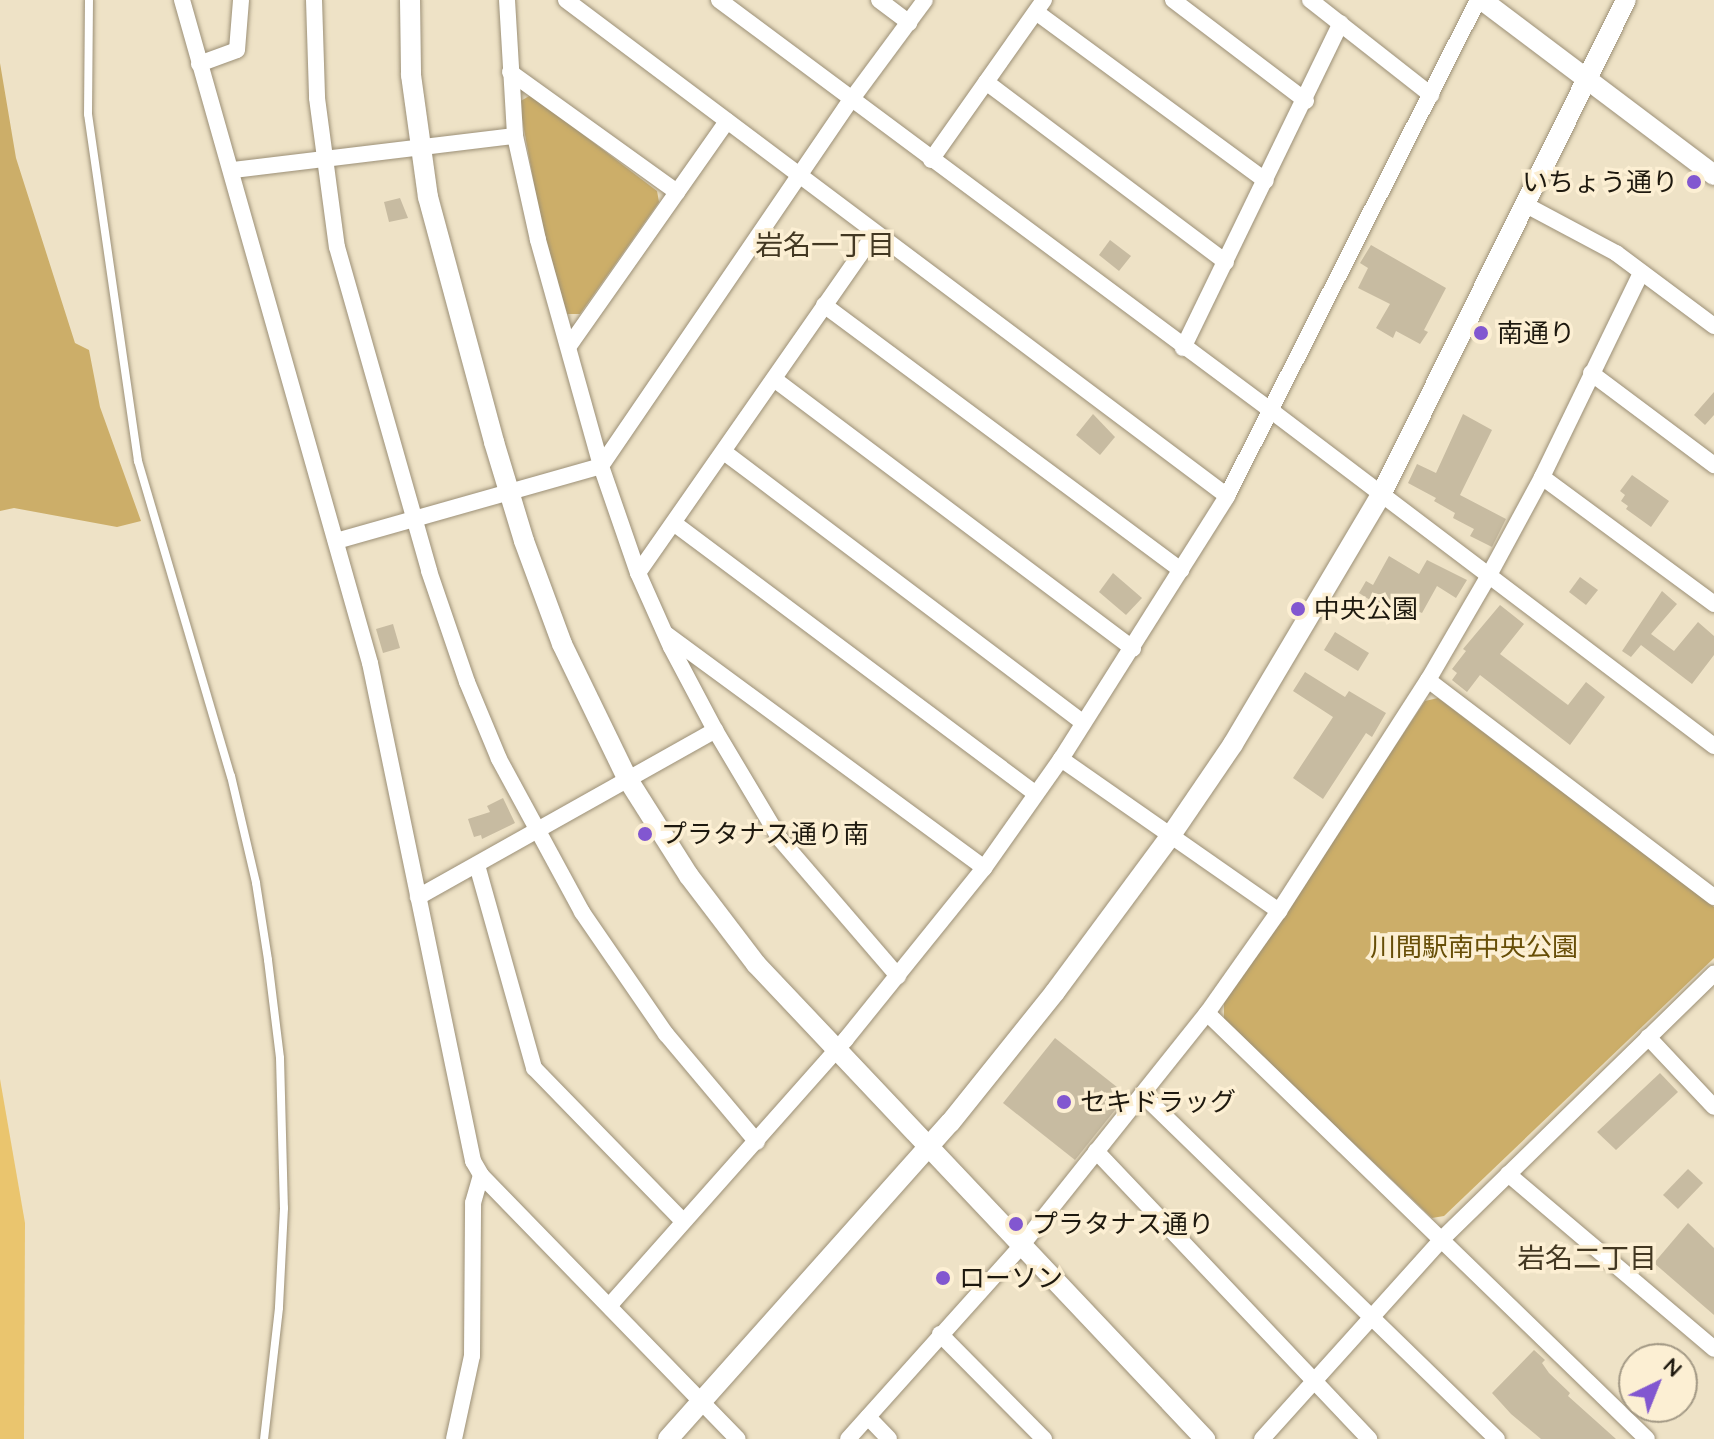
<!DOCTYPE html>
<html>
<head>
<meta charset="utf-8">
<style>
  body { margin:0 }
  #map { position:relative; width:1714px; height:1439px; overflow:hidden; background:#eee2c6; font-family:Quicksand,"Noto Sans JP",sans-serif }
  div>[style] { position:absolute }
  .green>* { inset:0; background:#ccae69 }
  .water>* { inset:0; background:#eac56e }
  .building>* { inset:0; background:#c7bba1 }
  .roads { filter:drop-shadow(0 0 2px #9c9077) drop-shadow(0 0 2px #9c9077) }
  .service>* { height:8px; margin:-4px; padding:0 4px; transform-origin:4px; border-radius:4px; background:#fff }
  .minor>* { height:16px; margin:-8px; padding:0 8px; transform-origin:8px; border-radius:8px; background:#fff }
  .tertiary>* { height:20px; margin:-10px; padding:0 10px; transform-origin:10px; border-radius:10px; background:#fff }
  .dots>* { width:22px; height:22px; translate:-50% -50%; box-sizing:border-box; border:4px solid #fcefd3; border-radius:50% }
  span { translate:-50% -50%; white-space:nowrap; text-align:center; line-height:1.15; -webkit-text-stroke:7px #fcefd3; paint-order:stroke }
  .poi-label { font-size:26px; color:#1e190f }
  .right { translate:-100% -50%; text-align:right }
  .left { translate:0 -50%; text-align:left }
  .park-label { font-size:26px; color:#674e07 }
  .neighbourhood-label { font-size:28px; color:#433822 }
  .north { position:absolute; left:1618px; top:1343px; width:80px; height:80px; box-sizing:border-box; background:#fcefd3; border:2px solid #a39985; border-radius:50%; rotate:43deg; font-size:22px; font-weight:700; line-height:32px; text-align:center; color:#1e190f }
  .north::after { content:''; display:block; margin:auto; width:28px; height:36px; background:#8257d0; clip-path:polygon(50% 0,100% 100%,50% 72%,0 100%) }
</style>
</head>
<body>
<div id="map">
  <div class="green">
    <i style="clip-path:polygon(0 63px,16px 158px,75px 343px,89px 350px,100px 407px,141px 521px,117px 527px,14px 508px,0 511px)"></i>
    <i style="clip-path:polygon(531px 95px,657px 191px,659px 202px,580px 314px,567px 314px,541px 222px,519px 102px)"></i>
    <i style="clip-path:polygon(1438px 698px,1714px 907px,1714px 958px,1444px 1216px,1432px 1218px,1224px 1020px,1224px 1003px,1425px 701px)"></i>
  </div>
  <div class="water">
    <i style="clip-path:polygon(0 1079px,25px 1223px,24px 1439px,0 1439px)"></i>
  </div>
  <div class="building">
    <i style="clip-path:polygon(400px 198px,408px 218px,389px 222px,384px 202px)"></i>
    <i style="clip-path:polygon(1110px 240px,1131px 256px,1119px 271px,1099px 255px)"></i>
    <i style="clip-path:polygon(1371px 245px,1446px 288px,1424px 330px,1428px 332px,1420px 344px,1396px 331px,1393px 338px,1376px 328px,1390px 304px,1358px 288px,1368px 268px,1360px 263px)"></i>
    <i style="clip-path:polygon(1714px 392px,1714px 415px,1705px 425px,1694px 415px)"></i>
    <i style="clip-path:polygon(1093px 414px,1115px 437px,1100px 455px,1076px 435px)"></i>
    <i style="clip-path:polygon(1463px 414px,1492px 430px,1460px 495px,1506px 519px,1492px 547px,1470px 536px,1474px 529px,1453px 518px,1455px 513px,1434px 501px,1436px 498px,1408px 483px,1417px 464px,1436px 473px)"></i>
    <i style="clip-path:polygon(1632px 475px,1669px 501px,1651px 527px,1626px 509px,1628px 506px,1621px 501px,1625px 495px,1620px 491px)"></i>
    <i style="clip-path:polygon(1389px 556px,1419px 574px,1427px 560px,1467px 580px,1456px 598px,1437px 586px,1422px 613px,1399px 603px,1388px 621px,1366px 608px,1370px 600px,1359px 593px,1366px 581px,1373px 585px)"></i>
    <i style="clip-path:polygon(1113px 573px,1142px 598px,1126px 615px,1099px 592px)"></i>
    <i style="clip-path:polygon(1580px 577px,1598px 590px,1586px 605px,1569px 592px)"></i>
    <i style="clip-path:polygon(1662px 591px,1677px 604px,1651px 634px,1674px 651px,1698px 622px,1714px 636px,1714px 655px,1692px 684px,1641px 645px,1631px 657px,1622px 651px)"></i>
    <i style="clip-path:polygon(1500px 605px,1524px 624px,1500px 654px,1568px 705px,1586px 682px,1605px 697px,1570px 745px,1480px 675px,1467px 692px,1452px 680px,1457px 673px,1452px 669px,1466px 651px,1463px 649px)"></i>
    <i style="clip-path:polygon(393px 624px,400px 648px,383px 653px,376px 629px)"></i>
    <i style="clip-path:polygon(1335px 632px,1369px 653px,1358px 671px,1324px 650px)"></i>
    <i style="clip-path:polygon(1305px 672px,1345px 697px,1349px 691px,1386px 713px,1372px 737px,1366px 733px,1323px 799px,1293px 778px,1333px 717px,1293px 691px)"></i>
    <i style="clip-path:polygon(503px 798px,515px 823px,482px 839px,481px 835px,474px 837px,468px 819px,490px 812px,487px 806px)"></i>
    <i style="clip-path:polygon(1055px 1038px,1127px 1095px,1075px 1160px,1003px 1103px)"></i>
    <i style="clip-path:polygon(1660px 1073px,1678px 1092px,1616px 1150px,1597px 1132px)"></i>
    <i style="clip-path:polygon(1688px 1169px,1703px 1183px,1678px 1209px,1663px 1195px)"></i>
    <i style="clip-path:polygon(1688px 1223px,1714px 1248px,1714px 1315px,1654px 1263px)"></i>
    <i style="clip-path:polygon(1534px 1350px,1545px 1360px,1542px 1363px,1549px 1373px,1570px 1393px,1568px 1396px,1616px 1439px,1541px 1439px,1511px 1414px,1492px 1393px)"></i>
  </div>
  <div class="roads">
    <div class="service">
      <i style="left:89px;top:0;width:114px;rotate:90.5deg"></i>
      <i style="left:88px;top:114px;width:351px;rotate:81.8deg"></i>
      <i style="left:138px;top:461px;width:328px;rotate:73.6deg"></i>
      <i style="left:231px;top:776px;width:110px;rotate:76.8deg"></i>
      <i style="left:256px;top:883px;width:78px;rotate:81.1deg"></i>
      <i style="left:268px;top:960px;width:99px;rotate:83deg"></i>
      <i style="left:280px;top:1058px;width:150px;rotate:88.5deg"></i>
      <i style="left:284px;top:1208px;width:100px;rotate:92.9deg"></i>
      <i style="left:279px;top:1308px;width:132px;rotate:96.5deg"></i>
    </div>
    <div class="minor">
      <i style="left:182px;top:0;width:689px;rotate:74.17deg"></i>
      <i style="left:370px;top:663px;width:509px;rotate:78.31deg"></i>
      <i style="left:473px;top:1161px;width:16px;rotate:60deg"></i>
      <i style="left:481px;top:1175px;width:368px;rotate:45.8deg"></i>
      <i style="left:314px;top:0;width:98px;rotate:88.2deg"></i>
      <i style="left:317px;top:98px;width:150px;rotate:82.4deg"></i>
      <i style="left:337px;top:247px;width:337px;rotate:74.1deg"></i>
      <i style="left:429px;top:571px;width:117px;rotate:71.1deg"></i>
      <i style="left:467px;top:682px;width:83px;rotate:67.4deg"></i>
      <i style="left:499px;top:759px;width:174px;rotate:61.5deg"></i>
      <i style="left:582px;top:912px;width:148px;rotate:55.5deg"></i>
      <i style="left:666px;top:1034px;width:141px;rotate:49.9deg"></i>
      <i style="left:507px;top:0;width:136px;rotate:86.6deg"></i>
      <i style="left:515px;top:136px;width:107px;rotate:77.5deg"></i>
      <i style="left:538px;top:240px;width:235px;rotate:74.4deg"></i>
      <i style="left:601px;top:466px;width:113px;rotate:70.9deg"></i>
      <i style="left:638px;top:573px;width:81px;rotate:66deg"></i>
      <i style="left:671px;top:647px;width:94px;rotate:62.1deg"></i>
      <i style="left:715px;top:730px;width:127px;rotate:59.2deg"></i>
      <i style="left:780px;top:839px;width:181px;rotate:49.3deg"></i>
      <i style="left:566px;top:0;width:826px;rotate:36.88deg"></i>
      <i style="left:719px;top:0;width:690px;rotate:36.64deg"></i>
      <i style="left:1273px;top:412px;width:553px;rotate:37.14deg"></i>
      <i style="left:879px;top:0;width:38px;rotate:37deg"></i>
      <i style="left:1173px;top:0;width:167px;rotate:37.2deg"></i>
      <i style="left:1310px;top:0;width:154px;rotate:38.1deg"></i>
      <i style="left:1036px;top:12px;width:285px;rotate:36.3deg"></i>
      <i style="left:199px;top:64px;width:40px;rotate:-20.2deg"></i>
      <i style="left:237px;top:50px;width:50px;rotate:-85.4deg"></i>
      <i style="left:510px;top:72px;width:206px;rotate:35.7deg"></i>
      <i style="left:986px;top:82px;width:300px;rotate:36.9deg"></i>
      <i style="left:931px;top:160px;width:196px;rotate:-54.8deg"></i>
      <i style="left:233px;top:170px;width:284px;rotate:-6.9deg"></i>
      <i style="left:1526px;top:205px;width:102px;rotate:28.1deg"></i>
      <i style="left:1616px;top:253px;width:122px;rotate:36.7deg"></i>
      <i style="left:824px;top:305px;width:445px;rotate:36.6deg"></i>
      <i style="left:569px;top:346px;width:275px;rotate:-54.9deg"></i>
      <i style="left:1183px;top:348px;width:361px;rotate:-64.1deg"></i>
      <i style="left:1591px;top:373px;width:154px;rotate:36.8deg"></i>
      <i style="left:774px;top:379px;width:449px;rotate:36.9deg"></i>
      <i style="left:724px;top:452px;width:450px;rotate:37deg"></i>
      <i style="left:1542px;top:477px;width:214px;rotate:36.4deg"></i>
      <i style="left:675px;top:524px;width:449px;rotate:36.8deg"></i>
      <i style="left:336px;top:541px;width:275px;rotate:-15.8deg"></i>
      <i style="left:601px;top:466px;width:443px;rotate:-55.7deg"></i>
      <i style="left:851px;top:100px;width:124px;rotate:-53.5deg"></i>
      <i style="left:638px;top:573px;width:414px;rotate:-55.1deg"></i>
      <i style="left:666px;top:634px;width:395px;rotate:36.3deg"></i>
      <i style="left:1428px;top:680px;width:359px;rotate:37.2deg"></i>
      <i style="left:1061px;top:759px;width:266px;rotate:34.9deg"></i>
      <i style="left:477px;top:865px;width:211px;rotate:74.3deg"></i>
      <i style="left:534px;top:1068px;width:214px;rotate:45.8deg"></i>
      <i style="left:418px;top:897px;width:341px;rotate:-29.3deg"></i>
      <i style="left:1207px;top:1013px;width:612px;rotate:44.07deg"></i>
      <i style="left:1648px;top:1037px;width:96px;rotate:46.7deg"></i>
      <i style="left:1142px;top:1094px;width:495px;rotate:44.2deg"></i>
      <i style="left:1096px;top:1151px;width:397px;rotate:46.5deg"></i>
      <i style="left:1508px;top:1174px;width:270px;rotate:40.3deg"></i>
      <i style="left:610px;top:1305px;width:356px;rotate:-48.4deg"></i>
      <i style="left:846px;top:1039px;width:220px;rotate:-51.1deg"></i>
      <i style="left:984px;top:868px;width:133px;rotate:-54.8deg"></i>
      <i style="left:1061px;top:759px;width:311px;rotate:-57.7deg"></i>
      <i style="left:1227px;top:496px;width:556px;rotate:-63.16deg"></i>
      <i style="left:940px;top:1334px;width:148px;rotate:45.3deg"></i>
      <i style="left:868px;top:1417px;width:30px;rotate:46deg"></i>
      <i style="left:454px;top:1439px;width:85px;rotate:-77.8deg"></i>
      <i style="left:472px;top:1356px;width:153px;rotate:-89.6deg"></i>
      <i style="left:473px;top:1203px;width:29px;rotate:-74deg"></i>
      <i style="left:848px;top:1439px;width:259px;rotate:-48.1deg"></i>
      <i style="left:1021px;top:1246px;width:298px;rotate:-51.4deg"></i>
      <i style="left:1207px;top:1013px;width:125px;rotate:-54.8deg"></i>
      <i style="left:1279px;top:911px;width:275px;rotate:-57.2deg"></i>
      <i style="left:1428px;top:680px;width:119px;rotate:-59.8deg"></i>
      <i style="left:1488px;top:577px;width:114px;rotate:-61.6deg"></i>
      <i style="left:1542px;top:477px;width:227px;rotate:-64.1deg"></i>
      <i style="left:1262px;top:1439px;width:269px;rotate:-48deg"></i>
      <i style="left:1442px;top:1239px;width:380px;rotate:-44.3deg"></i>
    </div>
    <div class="tertiary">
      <i style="left:410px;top:0;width:75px;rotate:89.2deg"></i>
      <i style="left:411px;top:75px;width:123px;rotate:82.1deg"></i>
      <i style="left:428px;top:197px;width:254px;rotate:74.9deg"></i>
      <i style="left:494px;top:442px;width:103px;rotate:73.1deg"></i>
      <i style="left:524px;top:541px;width:110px;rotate:69.7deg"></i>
      <i style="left:562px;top:644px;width:149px;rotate:64.1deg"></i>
      <i style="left:627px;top:778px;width:116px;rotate:57.7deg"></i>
      <i style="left:689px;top:876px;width:111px;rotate:52.7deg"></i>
      <i style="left:756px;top:964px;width:654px;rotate:46.61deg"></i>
      <i style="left:1482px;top:0;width:291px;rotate:37deg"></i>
      <i style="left:668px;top:1439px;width:424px;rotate:-48.3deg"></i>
      <i style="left:950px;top:1123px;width:168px;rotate:-51.3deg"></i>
      <i style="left:1055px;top:992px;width:195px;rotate:-53.5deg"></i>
      <i style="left:1171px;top:835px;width:110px;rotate:-55.7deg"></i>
      <i style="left:1233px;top:744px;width:290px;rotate:-59.3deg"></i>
      <i style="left:1381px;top:495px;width:552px;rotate:-63.67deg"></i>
    </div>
  </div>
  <div class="dots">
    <i style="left:1694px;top:182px;background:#8257d0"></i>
    <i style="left:1481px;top:333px;background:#8257d0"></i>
    <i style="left:1298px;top:609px;background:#8257d0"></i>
    <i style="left:645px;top:834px;background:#8257d0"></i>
    <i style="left:1064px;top:1102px;background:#8257d0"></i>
    <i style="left:1016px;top:1224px;background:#8257d0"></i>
    <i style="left:943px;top:1278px;background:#8257d0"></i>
  </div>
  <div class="poi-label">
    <span class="right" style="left:1678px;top:182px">いちょう通り</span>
    <span class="left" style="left:1497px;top:333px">南通り</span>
    <span class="left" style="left:1314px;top:609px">中央公園</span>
    <span class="left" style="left:661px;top:834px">プラタナス通り南</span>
    <span class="left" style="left:1080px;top:1102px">セキドラッグ</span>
    <span class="left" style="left:1032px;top:1224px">プラタナス通り</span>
    <span class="left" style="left:959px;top:1278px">ローソン</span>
  </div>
  <div class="park-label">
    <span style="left:1474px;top:947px">川間駅南中央公園</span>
  </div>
  <div class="neighbourhood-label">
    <span style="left:825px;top:245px">岩名一丁目</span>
    <span style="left:1587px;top:1258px">岩名二丁目</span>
  </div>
  <div class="north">N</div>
</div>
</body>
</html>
